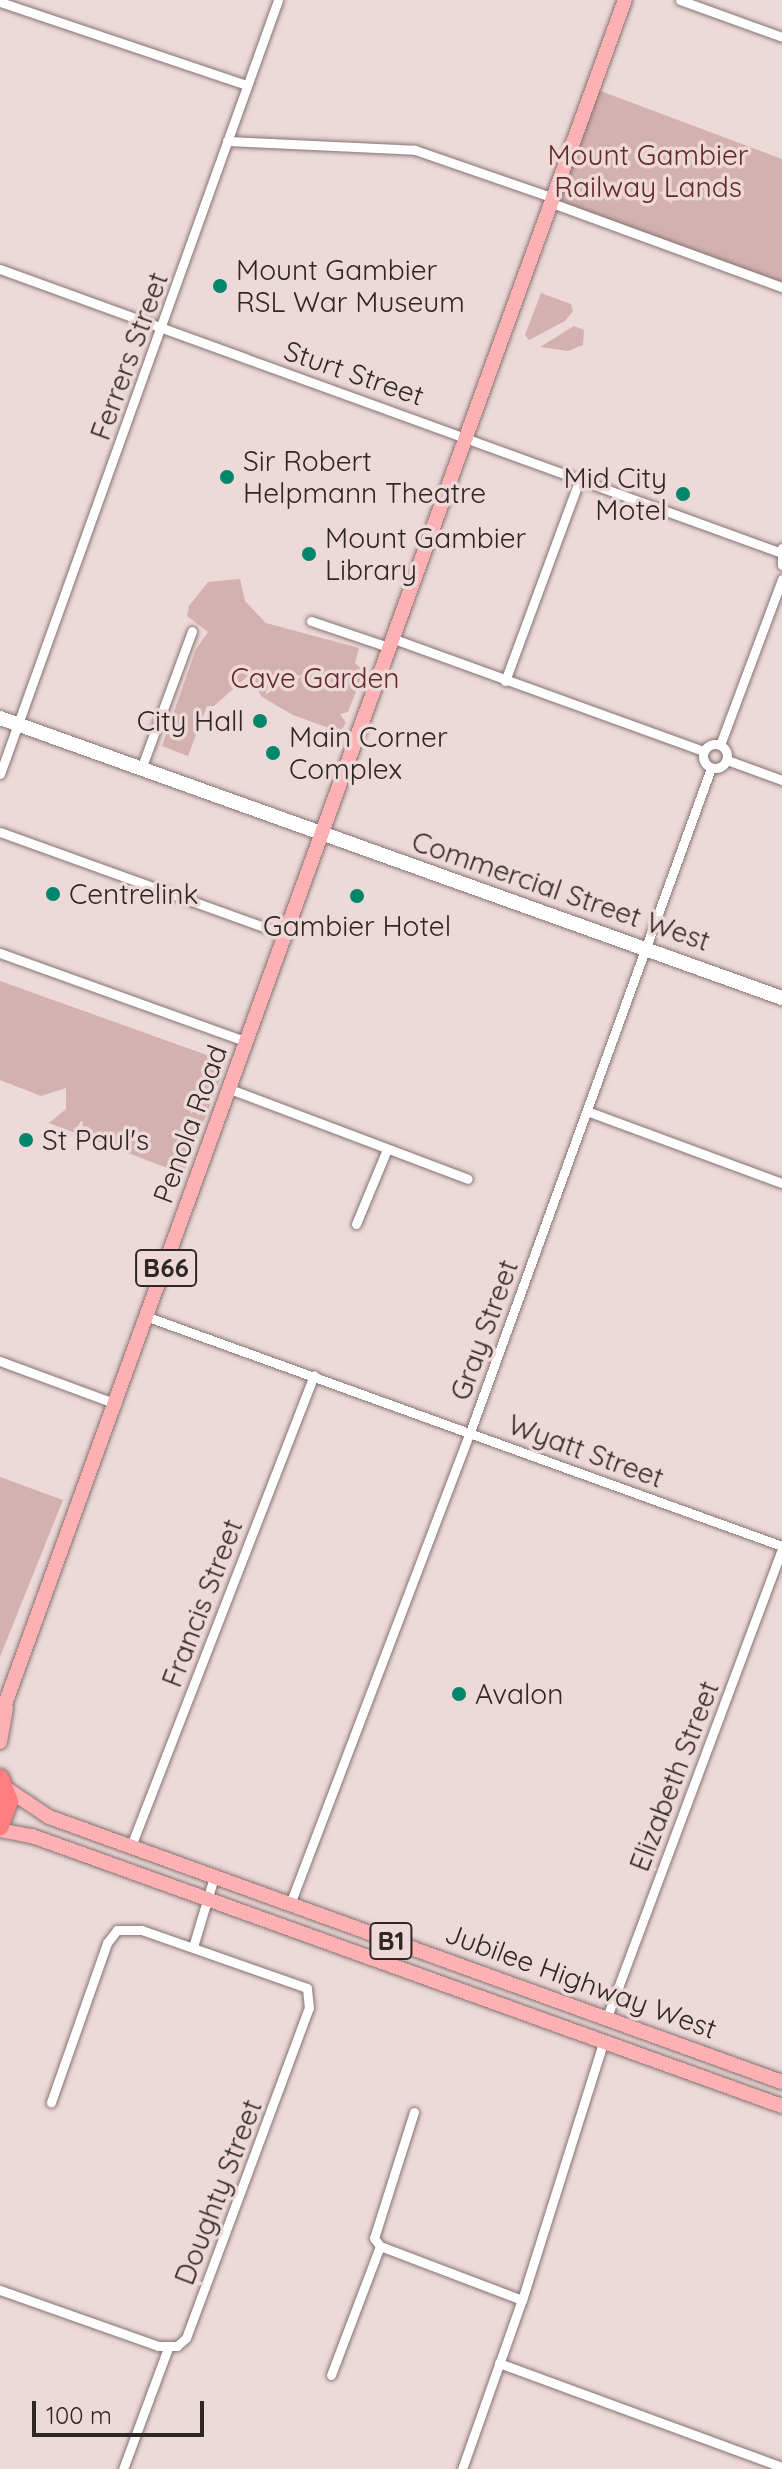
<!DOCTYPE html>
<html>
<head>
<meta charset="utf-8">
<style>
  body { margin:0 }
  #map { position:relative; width:782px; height:2469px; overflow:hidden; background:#edd9d8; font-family:Quicksand,sans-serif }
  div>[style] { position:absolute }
  .green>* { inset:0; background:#d3b1b0 }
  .roads { filter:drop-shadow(0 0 2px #847372) drop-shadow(0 0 2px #847372) }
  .street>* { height:9px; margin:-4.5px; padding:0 4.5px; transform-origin:4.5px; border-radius:4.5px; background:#fff }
  .street>.ring { margin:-4.5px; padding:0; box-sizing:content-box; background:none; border:9px solid #fff; border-radius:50% }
  .secondary>* { height:14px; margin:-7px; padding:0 7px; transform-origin:7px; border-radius:7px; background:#fff }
  .primary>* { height:14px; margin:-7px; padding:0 7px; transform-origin:7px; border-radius:7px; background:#feb1b2 }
  .highway>* { height:18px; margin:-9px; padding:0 9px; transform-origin:9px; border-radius:9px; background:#fe7d7e }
  .dots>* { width:22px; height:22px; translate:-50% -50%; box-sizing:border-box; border:4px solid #edd9d8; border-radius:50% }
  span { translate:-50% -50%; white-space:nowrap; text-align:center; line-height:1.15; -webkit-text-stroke:7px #edd9d8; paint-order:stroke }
  .shield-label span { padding:2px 6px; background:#edd9d8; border:2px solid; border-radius:6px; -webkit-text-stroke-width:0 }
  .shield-label { font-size:26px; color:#2e2726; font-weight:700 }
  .park-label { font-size:28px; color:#662829 }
  .poi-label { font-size:28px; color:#2e2726 }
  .left { translate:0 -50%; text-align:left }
  .right { translate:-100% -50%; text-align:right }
  .street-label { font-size:28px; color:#2e2726 }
  .scale { position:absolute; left:32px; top:2401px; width:172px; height:36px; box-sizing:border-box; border:4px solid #2e2726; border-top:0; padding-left:10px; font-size:24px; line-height:28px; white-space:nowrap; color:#2e2726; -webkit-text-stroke:6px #edd9d8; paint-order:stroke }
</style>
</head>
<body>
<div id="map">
  <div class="green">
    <i style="clip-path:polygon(598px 90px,782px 159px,782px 282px,557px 201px)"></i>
    <i style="clip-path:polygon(541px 293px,571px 304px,573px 311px,565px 321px,529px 340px,525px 335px)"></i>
    <i style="clip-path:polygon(574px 326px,584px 330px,583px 345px,568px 351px,540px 347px)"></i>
    <i style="clip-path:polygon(240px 579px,245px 601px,266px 623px,359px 648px,355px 663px,364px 671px,348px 712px,340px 714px,346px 723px,340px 732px,293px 715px,262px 697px,249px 675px,214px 706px,207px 706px,188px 756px,162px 746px,196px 649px,208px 632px,187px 616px,189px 606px,208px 582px)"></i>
    <i style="clip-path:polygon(0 981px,218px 1059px,224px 1069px,183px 1174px,49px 1123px,66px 1109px,66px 1088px,41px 1096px,0 1080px)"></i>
    <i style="clip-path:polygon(0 1477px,63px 1500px,0 1657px)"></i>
  </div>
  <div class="roads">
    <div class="street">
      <i style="left:680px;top:0;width:109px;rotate:19.9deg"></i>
      <i style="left:0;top:2px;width:261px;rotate:18.6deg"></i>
      <i style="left:227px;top:141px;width:188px;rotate:2.7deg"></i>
      <i style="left:415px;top:150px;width:147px;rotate:19.1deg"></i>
      <i style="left:552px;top:203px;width:245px;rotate:20.1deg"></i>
      <i style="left:0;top:269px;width:829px;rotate:19.97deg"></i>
      <i style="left:782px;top:548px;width:17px;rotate:90deg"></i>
      <i style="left:311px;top:621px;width:84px;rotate:18.6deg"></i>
      <i style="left:394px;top:639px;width:329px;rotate:19.9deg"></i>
      <i style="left:505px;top:681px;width:216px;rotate:-69.7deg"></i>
      <i class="ring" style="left:703px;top:744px;width:15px;height:15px"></i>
      <i style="left:720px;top:745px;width:177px;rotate:-69.5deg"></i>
      <i style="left:727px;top:760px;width:59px;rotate:20deg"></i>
      <i style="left:141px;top:769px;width:147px;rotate:-69.7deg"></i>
      <i style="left:0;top:774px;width:822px;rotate:-70.24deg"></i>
      <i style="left:0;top:832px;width:304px;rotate:19.8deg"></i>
      <i style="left:0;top:953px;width:263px;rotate:19.8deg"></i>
      <i style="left:230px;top:1089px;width:254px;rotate:20.7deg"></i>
      <i style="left:587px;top:1111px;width:208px;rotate:20.3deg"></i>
      <i style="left:356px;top:1224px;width:81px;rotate:-67.5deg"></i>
      <i style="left:148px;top:1317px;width:674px;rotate:19.86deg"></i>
      <i style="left:0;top:1361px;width:124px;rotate:20.3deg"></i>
      <i style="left:131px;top:1846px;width:505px;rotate:-68.77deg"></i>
      <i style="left:290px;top:1904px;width:505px;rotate:-69.13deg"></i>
      <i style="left:470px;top:1432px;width:706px;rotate:-70.05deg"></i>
      <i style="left:193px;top:1947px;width:73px;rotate:-73.3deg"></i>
      <i style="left:607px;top:2017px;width:499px;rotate:-69.5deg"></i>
      <i style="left:414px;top:2112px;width:132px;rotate:107.6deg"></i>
      <i style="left:374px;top:2238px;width:10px;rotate:53deg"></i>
      <i style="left:380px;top:2246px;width:152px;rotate:20.8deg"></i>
      <i style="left:0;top:2290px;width:168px;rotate:19.5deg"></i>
      <i style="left:158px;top:2346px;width:19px"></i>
      <i style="left:177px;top:2346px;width:12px;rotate:-42deg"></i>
      <i style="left:186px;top:2338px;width:352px;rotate:-69.6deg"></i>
      <i style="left:309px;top:2008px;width:20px;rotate:-96deg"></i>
      <i style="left:307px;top:1988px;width:176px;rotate:-160.7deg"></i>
      <i style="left:141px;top:1930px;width:24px;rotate:180deg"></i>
      <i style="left:117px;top:1930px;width:16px;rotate:128deg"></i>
      <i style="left:107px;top:1943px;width:169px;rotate:109.4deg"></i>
      <i style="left:499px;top:2363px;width:302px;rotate:20.2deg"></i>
      <i style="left:331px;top:2375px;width:138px;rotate:-69.2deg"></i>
      <i style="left:123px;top:2469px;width:129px;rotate:-69.6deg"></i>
      <i style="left:462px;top:2469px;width:179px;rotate:-70.5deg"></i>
      <i style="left:522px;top:2300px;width:273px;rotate:-72.5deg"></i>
    </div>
    <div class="secondary">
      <i style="left:0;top:718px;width:831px;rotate:19.7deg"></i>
    </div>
    <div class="primary">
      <i style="left:0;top:1718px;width:1828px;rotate:-70.01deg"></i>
      <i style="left:0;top:1742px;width:35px;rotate:-80deg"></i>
      <i style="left:7px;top:1789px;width:50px;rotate:33.7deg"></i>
      <i style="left:49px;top:1817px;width:779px;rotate:19.88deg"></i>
      <i style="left:0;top:1830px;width:33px;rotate:11deg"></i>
      <i style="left:32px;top:1836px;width:797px;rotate:19.8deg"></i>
    </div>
    <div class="highway">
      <i style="left:0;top:1778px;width:25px;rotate:69deg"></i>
      <i style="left:9px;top:1801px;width:27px;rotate:110deg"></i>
    </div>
  </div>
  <div class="dots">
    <i style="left:220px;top:286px;background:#00866a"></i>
    <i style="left:227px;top:477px;background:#00866a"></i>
    <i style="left:683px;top:494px;background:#00866a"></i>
    <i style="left:309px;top:554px;background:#00866a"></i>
    <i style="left:260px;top:721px;background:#00866a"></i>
    <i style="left:273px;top:753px;background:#00866a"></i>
    <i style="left:53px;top:894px;background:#00866a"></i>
    <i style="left:357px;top:896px;background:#00866a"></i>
    <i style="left:26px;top:1140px;background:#00866a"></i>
    <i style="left:459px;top:1694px;background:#00866a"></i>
  </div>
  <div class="shield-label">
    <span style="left:166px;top:1268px">B66</span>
    <span style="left:391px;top:1941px">B1</span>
  </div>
  <div class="park-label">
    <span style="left:648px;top:171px">Mount Gambier<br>Railway Lands</span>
    <span style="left:315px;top:678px">Cave Garden</span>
  </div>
  <div class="poi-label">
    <span class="left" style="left:236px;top:286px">Mount Gambier<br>RSL War Museum</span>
    <span class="left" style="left:243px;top:477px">Sir Robert<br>Helpmann Theatre</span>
    <span class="right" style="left:667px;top:494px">Mid City<br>Motel</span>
    <span class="left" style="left:325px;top:554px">Mount Gambier<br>Library</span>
    <span class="right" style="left:244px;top:721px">City Hall</span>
    <span class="left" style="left:289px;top:753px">Main Corner<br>Complex</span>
    <span class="left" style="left:69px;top:894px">Centrelink</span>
    <span style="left:357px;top:926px">Gambier Hotel</span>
    <span class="left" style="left:42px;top:1140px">St Paul's</span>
    <span class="left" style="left:475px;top:1694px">Avalon</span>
  </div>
  <div class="street-label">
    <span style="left:129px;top:356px;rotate:-70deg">Ferrers Street</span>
    <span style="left:354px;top:373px;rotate:19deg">Sturt Street</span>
    <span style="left:561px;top:891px;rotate:19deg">Commercial Street West</span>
    <span style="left:190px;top:1124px;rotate:-70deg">Penola Road</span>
    <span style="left:484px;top:1330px;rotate:-70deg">Gray Street</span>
    <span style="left:586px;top:1451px;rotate:20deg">Wyatt Street</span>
    <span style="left:202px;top:1603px;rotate:-69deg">Francis Street</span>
    <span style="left:674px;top:1776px;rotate:-69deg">Elizabeth Street</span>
    <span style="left:581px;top:1981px;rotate:20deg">Jubilee Highway West</span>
    <span style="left:218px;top:2192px;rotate:-69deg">Doughty Street</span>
  </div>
  <div class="scale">100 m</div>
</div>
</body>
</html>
